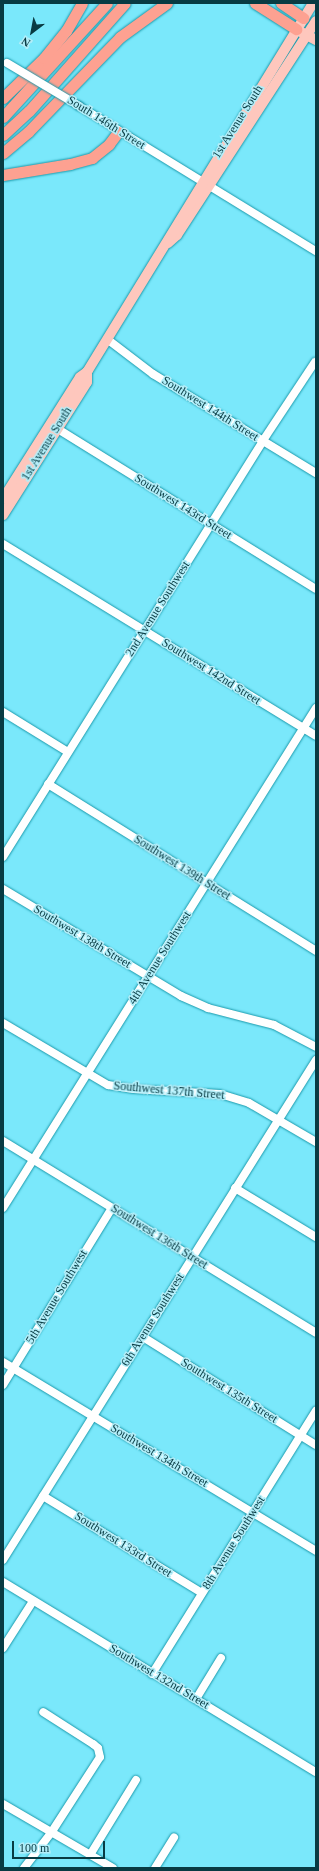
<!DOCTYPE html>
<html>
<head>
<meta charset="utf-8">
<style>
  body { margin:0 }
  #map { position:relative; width:319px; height:1871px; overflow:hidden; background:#7ae8fb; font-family:Georgia,serif }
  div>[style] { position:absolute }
  .roads { filter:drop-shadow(0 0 1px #1b9aac) drop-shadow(0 0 1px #1b9aac) }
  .minor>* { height:8px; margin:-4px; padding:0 4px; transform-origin:4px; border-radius:4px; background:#fff }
  .major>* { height:10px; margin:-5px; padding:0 5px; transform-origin:5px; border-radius:5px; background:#fec7bd }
  .highway>* { height:11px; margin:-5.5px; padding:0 5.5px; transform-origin:5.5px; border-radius:5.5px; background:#fda191 }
  .bridges { filter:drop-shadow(0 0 1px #1b9aac) drop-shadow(0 0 1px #1b9aac) }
  .minor-bridge>* { height:8px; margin:-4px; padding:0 4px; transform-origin:4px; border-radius:4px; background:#fff }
  span { translate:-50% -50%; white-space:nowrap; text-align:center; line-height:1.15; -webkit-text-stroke:3px #b2eef9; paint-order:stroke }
  .street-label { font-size:12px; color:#083b43 }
  .frame { position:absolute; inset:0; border:4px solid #083b43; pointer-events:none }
  .north { position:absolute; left:12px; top:12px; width:40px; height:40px; -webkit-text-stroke:3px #b2eef9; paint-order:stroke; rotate:212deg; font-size:11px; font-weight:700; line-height:16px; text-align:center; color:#083b43 }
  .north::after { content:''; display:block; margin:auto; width:14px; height:18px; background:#083b43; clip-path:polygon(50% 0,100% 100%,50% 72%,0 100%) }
  .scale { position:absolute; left:12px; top:1841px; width:93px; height:18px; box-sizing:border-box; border:2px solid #083b43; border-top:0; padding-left:5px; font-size:12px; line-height:14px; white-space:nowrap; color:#083b43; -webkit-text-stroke:3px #b2eef9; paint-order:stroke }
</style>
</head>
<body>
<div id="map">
  <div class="roads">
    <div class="minor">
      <i style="left:79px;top:106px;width:278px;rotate:31.5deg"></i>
      <i style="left:107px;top:339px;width:58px;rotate:37.3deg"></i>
      <i style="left:153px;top:374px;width:191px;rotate:31.3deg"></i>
      <i style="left:53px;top:426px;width:309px;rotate:31.8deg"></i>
      <i style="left:3px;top:544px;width:367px;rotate:31.5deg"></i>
      <i style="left:3px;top:712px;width:76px;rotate:31.6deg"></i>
      <i style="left:48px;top:784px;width:316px;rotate:31.9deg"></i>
      <i style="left:3px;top:857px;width:489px;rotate:-58deg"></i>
      <i style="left:262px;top:442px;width:96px;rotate:-56.5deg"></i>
      <i style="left:3px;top:889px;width:208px;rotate:31deg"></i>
      <i style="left:181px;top:996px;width:30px;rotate:24deg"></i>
      <i style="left:208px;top:1008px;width:68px;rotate:14.4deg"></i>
      <i style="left:274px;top:1025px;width:47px;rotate:27.6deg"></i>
      <i style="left:3px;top:1023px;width:122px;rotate:30.6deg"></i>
      <i style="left:108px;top:1085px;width:26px;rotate:9deg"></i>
      <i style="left:134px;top:1089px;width:86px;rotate:3.3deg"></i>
      <i style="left:220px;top:1094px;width:30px;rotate:17deg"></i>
      <i style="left:249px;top:1103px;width:78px;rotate:30.2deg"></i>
      <i style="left:3px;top:1141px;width:367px;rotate:31.5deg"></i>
      <i style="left:235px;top:1188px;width:95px;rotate:31.2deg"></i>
      <i style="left:3px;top:1208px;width:590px;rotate:-57.95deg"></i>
      <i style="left:143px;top:1337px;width:204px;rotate:32deg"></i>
      <i style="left:3px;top:1362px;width:366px;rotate:31.1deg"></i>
      <i style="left:3px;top:1385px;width:208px;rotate:-58.4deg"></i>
      <i style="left:43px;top:1496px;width:186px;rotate:31.4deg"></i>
      <i style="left:3px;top:1560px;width:590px;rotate:-57.95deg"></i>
      <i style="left:3px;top:1582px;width:366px;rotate:31.3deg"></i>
      <i style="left:3px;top:1648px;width:56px;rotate:-57.4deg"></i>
      <i style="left:152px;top:1674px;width:310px;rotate:-58.1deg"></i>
      <i style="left:196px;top:1699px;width:48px;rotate:-58.6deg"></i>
      <i style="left:3px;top:1804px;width:127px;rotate:30.2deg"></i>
      <i style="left:90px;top:1855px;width:88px;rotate:-58.5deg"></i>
      <i style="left:24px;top:1868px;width:44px;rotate:-52.4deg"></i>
      <i style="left:51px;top:1833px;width:90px;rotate:-57.2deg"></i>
      <i style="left:100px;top:1757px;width:9px;rotate:-103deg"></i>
      <i style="left:98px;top:1748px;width:6px;rotate:-141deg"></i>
      <i style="left:93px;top:1744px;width:59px;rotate:-147.4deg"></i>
      <i style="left:155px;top:1868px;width:36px;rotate:-58deg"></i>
    </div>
    <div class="major">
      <i style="left:301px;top:32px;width:17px;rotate:28deg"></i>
      <i style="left:168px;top:243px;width:12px;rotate:-42deg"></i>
      <i style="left:177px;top:235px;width:255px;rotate:-57deg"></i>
      <i style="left:3px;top:499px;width:144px;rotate:-57.7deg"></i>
      <i style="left:80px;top:377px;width:9px;rotate:-36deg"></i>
      <i style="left:87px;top:372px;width:433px;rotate:-58.5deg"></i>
      <i style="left:3px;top:515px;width:157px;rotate:-57.7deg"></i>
      <i style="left:87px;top:382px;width:10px;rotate:-90deg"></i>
    </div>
    <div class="highway">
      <i style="left:255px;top:3px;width:49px;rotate:32.4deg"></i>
      <i style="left:281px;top:3px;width:27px;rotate:34deg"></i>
      <i style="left:3px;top:98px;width:57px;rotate:-44.3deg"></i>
      <i style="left:44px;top:58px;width:35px;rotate:-51deg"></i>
      <i style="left:66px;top:31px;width:32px;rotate:-60deg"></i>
      <i style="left:3px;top:117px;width:154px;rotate:-47.6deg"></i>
      <i style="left:3px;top:135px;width:35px;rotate:-43deg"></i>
      <i style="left:29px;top:111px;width:144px;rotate:-48.4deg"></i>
      <i style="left:3px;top:153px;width:33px;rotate:-40deg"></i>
      <i style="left:28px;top:132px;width:132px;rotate:-45.9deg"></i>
      <i style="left:120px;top:37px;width:58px;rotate:-35.9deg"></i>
      <i style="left:3px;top:175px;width:68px;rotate:-9.3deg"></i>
      <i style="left:70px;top:164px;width:23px;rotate:-15deg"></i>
      <i style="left:92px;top:158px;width:22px;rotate:-39deg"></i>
      <i style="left:109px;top:144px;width:15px;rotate:-53deg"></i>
    </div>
  </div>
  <div class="bridges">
    <div class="minor-bridge">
      <i style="left:7px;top:63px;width:84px;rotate:30.8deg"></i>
    </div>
  </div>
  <div class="street-label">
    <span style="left:238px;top:122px;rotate:-58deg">1st Avenue South</span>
    <span style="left:106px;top:123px;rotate:32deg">South 146th Street</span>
    <span style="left:210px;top:409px;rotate:32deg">Southwest 144th Street</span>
    <span style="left:47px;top:444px;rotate:-58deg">1st Avenue South</span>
    <span style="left:183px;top:507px;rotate:32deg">Southwest 143rd Street</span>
    <span style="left:158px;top:609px;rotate:-58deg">2nd Avenue Southwest</span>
    <span style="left:211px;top:672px;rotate:32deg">Southwest 142nd Street</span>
    <span style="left:182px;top:868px;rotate:32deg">Southwest 139th Street</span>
    <span style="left:82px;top:937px;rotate:31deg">Southwest 138th Street</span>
    <span style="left:160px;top:958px;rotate:-58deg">4th Avenue Southwest</span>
    <span style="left:169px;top:1091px;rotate:5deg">Southwest 137th Street</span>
    <span style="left:159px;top:1237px;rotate:32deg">Southwest 136th Street</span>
    <span style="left:57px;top:1297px;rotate:-59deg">5th Avenue Southwest</span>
    <span style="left:153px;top:1320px;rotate:-58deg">6th Avenue Southwest</span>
    <span style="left:229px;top:1391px;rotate:32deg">Southwest 135th Street</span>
    <span style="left:159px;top:1456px;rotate:31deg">Southwest 134th Street</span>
    <span style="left:234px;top:1543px;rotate:-58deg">8th Avenue Southwest</span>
    <span style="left:123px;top:1545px;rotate:32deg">Southwest 133rd Street</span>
    <span style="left:159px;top:1677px;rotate:31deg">Southwest 132nd Street</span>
  </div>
  <div class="frame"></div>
  <div class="north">N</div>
  <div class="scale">100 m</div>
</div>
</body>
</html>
